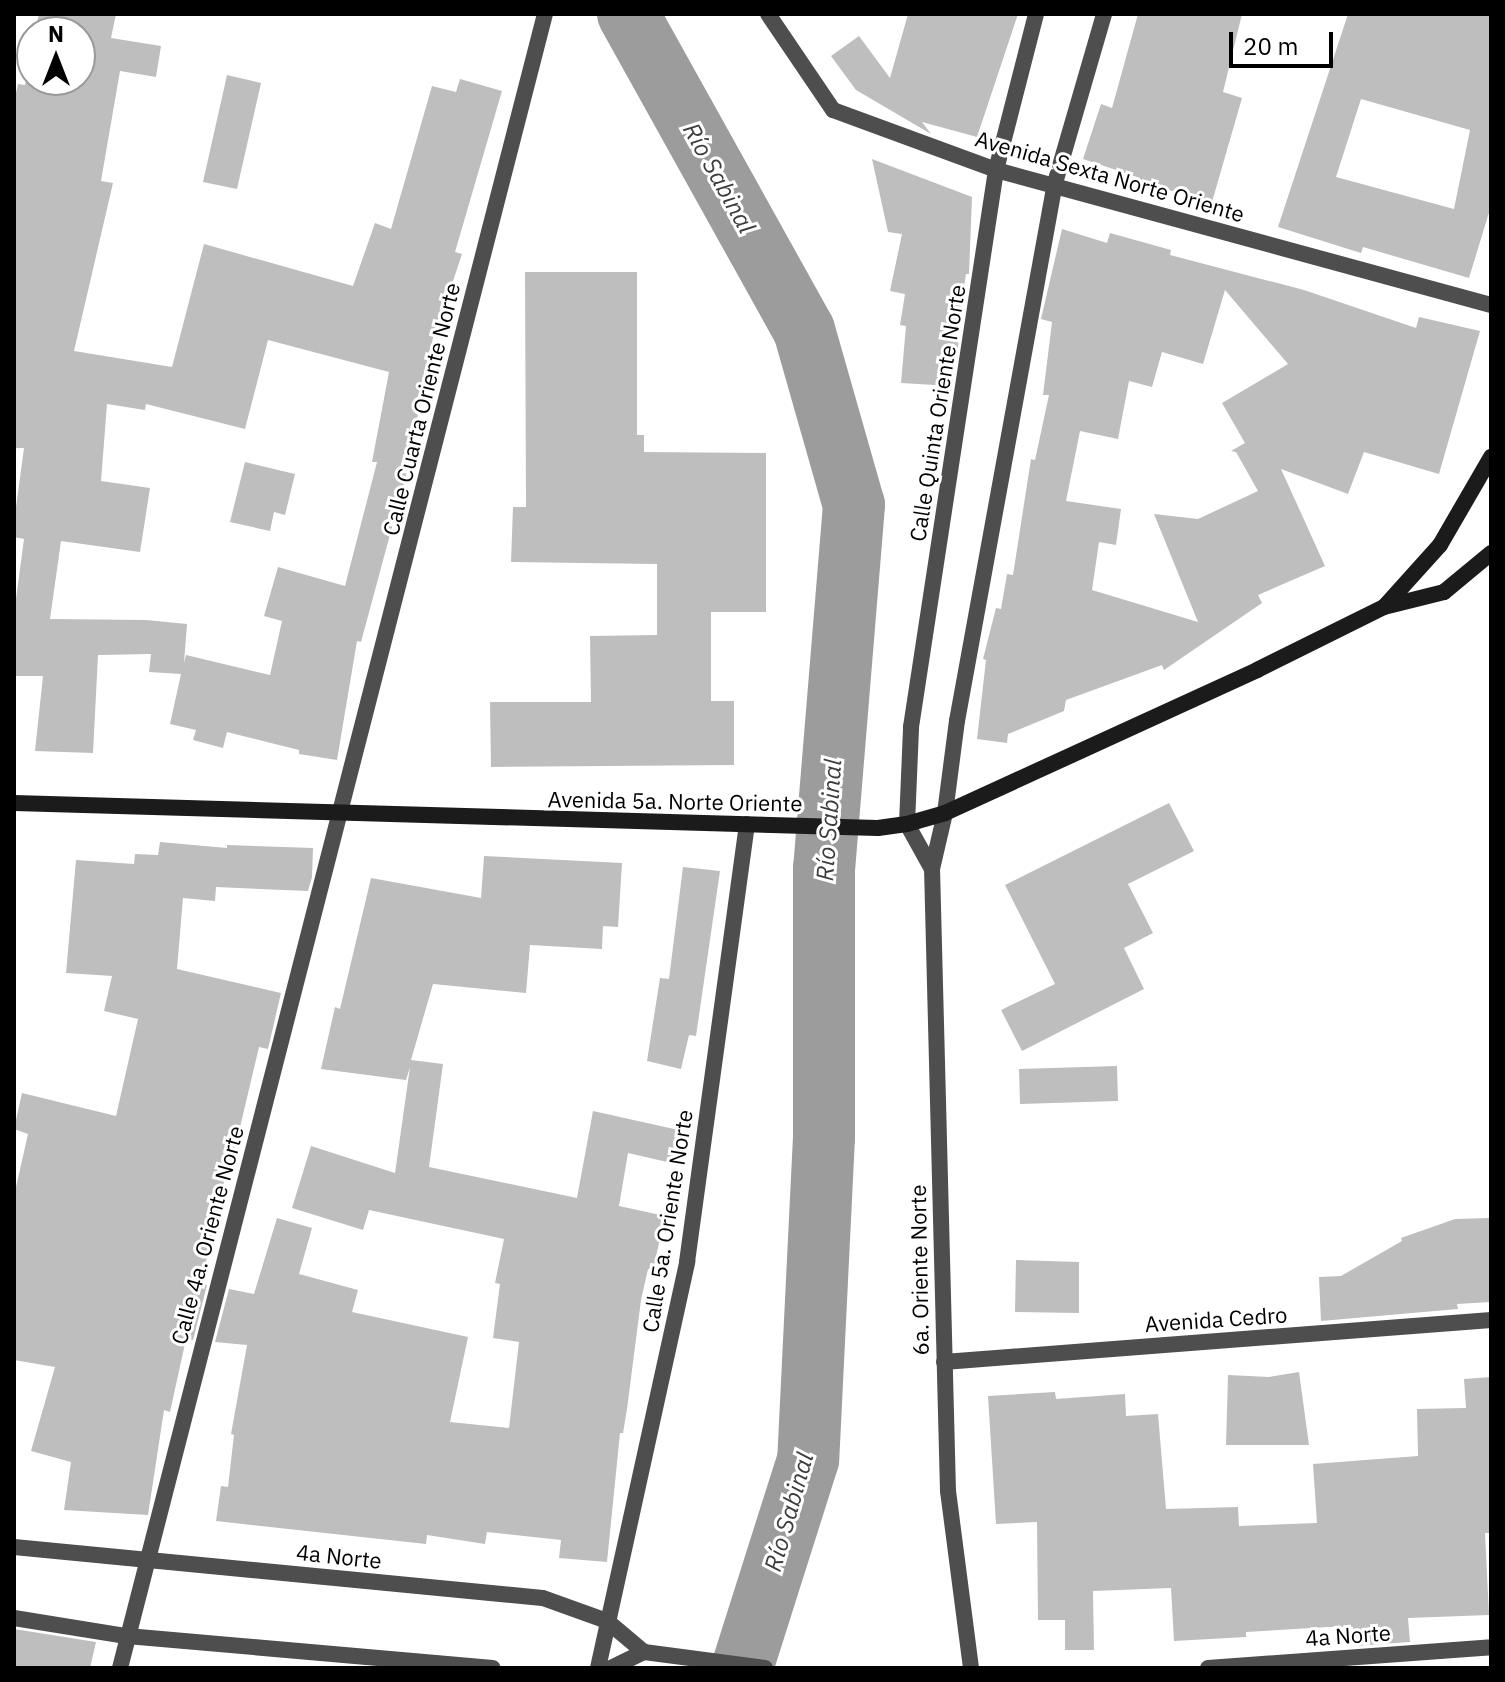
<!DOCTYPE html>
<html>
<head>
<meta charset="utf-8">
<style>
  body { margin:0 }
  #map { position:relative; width:1505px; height:1682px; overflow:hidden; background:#fff; font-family:"IBM Plex Sans",sans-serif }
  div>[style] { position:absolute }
  .river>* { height:62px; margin:-31px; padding:0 31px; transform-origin:31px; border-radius:31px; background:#9c9c9c }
  .building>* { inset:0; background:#bebebe }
  .minor>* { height:16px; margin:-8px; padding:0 8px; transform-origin:8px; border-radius:8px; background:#4e4e4e }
  .tertiary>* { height:16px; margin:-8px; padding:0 8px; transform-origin:8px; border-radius:8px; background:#4e4e4e }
  .secondary>* { height:16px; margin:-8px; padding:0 8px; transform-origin:8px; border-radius:8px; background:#1b1b1b }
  span { translate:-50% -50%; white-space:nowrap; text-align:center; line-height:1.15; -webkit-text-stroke:6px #fff; paint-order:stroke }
  .street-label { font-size:22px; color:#000 }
  .water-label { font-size:24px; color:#3d3d3d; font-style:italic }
  .frame { position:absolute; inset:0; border:16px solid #000; pointer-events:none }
  .north { position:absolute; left:16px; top:16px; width:80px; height:80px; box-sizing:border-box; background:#fff; border:2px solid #999; border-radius:50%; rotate:0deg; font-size:22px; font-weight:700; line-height:32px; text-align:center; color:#000 }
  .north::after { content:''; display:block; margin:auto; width:28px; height:36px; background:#000; clip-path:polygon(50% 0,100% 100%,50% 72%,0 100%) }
  .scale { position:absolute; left:1229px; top:32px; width:104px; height:36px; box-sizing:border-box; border:4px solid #000; border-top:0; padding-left:10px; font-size:24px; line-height:28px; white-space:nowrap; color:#000; -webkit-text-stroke:6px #fff; paint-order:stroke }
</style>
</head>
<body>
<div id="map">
  <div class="river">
    <i style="left:628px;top:14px;width:362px;rotate:60.9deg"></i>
    <i style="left:804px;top:330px;width:182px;rotate:74.1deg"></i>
    <i style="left:854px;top:505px;width:364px;rotate:94.7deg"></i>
    <i style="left:824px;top:868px;width:269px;rotate:90deg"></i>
    <i style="left:824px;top:1137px;width:323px;rotate:92.8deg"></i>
    <i style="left:808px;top:1460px;width:218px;rotate:107.6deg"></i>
  </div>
  <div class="building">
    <i style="clip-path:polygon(evenodd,39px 14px,116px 14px,111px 38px,161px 46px,156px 77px,120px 71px,101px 181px,113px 183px,74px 351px,172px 367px,204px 244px,353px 286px,375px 223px,391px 229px,432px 86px,456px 92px,460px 79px,502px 91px,455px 252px,462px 254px,449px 293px,445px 292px,420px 388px,423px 388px,408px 468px,361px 642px,357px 641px,337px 760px,299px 754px,299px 750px,227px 732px,223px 748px,193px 740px,196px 730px,170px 724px,181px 674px,149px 672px,151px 654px,98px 655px,93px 753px,35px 751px,43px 676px,14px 676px,14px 614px,24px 539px,14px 537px,14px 522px,24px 448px,14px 448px,14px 102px,18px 84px,25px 85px,32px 49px,32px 80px,80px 80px,80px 32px,35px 32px,39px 14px,268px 340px,389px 372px,372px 462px,377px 462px,345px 586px,278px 567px,264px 616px,282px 621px,270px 675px,186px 655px,184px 663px,187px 624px,146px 620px,50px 619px,61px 541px,140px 552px,150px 488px,101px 481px,107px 404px,145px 410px,146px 404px,245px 429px,268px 340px)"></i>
    <i style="clip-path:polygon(908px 14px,1018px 14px,977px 137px,922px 122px,931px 134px,856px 90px,831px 56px,859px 36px,890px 78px)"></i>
    <i style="clip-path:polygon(1138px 14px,1242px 14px,1223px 92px,1242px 98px,1212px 202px,1139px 182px,1140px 178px,1083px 159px,1101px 104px,1112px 108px)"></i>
    <i style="clip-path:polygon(evenodd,1348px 14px,1491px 14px,1491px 206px,1469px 278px,1363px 247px,1361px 253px,1278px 227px,1348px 14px,1361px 99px,1470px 130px,1454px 209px,1336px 177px,1361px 99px)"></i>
    <i style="clip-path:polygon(227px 75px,261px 83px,237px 189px,203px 182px)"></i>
    <i style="clip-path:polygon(872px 159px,972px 197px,969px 274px,966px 274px,956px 338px,959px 339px,952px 386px,901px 383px,906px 326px,900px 325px,905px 294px,890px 291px,902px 234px,888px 232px)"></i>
    <i style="clip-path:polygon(evenodd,1062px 229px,1107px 243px,1110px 233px,1171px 250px,1170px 255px,1304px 290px,1416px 328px,1419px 317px,1480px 331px,1439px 474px,1364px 452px,1348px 494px,1281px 469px,1325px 566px,1258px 595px,1262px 603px,1164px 670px,1162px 665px,1066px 700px,1064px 711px,1008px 734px,1007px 743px,977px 739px,986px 660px,983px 659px,996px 608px,1001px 609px,1007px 574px,1013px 575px,1031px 459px,1035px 460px,1049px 395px,1043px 395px,1052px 322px,1041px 319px,1062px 229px,1225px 290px,1288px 364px,1222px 403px,1245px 443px,1231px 451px,1236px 452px,1258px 491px,1198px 519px,1154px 514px,1198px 622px,1092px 590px,1099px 542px,1116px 545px,1121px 509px,1066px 501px,1080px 431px,1118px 439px,1129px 381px,1152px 387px,1162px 352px,1203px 364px,1225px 290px)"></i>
    <i style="clip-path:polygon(525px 272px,637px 272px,637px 435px,644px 435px,644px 452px,766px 453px,766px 612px,711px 612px,711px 701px,734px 701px,734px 765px,491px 767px,490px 702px,591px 702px,590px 636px,657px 635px,657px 564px,511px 562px,513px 507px,526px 507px)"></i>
    <i style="clip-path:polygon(245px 462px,295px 474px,285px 515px,274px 512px,270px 531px,230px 522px)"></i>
    <i style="clip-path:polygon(1169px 803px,1194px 851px,1128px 884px,1153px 933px,1124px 948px,1144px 989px,1022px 1051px,1001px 1010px,1055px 984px,1005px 885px)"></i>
    <i style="clip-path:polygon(160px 842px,227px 848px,227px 845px,313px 848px,312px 877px,308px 891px,216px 887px,215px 901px,183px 898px,177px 969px,281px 993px,268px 1049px,259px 1047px,228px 1178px,225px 1177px,201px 1284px,207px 1285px,193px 1340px,186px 1339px,170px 1412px,164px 1410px,148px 1515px,64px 1510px,71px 1462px,31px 1451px,55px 1367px,14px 1360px,14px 1196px,28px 1134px,14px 1129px,22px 1093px,116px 1116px,138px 1019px,104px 1011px,112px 976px,66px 973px,76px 860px,134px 864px,135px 854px,158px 855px)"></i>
    <i style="clip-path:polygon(484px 856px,622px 863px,618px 927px,603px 926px,602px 949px,530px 945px,526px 993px,433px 984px,411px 1060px,443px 1064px,429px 1167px,577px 1198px,593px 1111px,683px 1131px,676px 1164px,628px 1153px,619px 1206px,665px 1216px,653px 1270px,648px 1269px,641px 1300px,627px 1409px,623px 1433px,620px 1433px,607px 1562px,559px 1558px,561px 1540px,487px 1532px,485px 1544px,427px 1535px,426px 1544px,216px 1521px,221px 1486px,228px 1487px,234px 1435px,231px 1434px,247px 1345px,215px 1342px,229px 1289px,254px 1294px,277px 1218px,312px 1228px,299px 1274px,358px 1290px,352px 1312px,468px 1337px,450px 1422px,509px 1428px,519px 1342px,493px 1338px,500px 1284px,495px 1283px,504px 1239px,369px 1210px,363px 1230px,292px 1208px,311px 1146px,395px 1173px,410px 1067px,406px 1080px,321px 1069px,335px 1007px,340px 1009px,371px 878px,481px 898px)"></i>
    <i style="clip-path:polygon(683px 867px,720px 871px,696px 1036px,689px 1035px,681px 1069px,647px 1061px,660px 978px,669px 979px)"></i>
    <i style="clip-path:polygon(1117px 1066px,1118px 1101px,1020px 1104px,1019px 1069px)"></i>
    <i style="clip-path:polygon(1491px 1218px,1491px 1302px,1457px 1304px,1458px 1309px,1321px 1321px,1319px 1277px,1341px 1276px,1402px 1241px,1401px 1238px,1455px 1219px)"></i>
    <i style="clip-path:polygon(1016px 1260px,1079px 1262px,1079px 1313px,1015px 1312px)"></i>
    <i style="clip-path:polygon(1299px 1372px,1309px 1445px,1226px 1445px,1228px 1375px,1269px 1377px)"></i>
    <i style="clip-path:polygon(1491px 1377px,1491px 1533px,1485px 1533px,1489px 1615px,1408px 1618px,1410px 1642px,1354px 1646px,1353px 1627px,1328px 1627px,1246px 1632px,1246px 1637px,1174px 1641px,1171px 1588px,1093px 1591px,1094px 1650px,1065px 1650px,1065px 1620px,1038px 1620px,1037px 1522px,996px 1524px,988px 1396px,1055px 1392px,1056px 1399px,1125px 1394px,1126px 1416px,1158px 1414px,1166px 1509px,1238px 1507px,1239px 1526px,1317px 1523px,1313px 1464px,1418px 1456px,1417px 1409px,1466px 1408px,1464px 1379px)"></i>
    <i style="clip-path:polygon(14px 1629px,96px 1642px,90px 1668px,14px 1666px)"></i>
  </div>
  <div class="minor">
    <i style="left:768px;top:14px;width:116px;rotate:55.9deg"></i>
    <i style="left:833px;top:110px;width:174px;rotate:20.2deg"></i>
    <i style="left:996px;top:170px;width:513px;rotate:15.26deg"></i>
    <i style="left:944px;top:1362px;width:549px;rotate:-4.39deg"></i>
    <i style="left:14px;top:1547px;width:531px;rotate:5.51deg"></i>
    <i style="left:543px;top:1598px;width:68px;rotate:19.8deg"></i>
    <i style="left:607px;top:1621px;width:48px;rotate:40deg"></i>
    <i style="left:644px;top:1652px;width:122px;rotate:7.5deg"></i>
    <i style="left:14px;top:1618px;width:114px;rotate:9.1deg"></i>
    <i style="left:127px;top:1636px;width:367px;rotate:5deg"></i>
    <i style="left:120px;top:1668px;width:1708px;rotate:-75.59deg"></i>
    <i style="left:598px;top:1668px;width:416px;rotate:-77.6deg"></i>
    <i style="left:687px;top:1262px;width:442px;rotate:-82.2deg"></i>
    <i style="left:611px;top:1668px;width:37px;rotate:-26deg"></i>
    <i style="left:1208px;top:1668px;width:284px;rotate:-4.2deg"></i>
  </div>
  <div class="tertiary">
    <i style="left:932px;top:869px;width:51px;rotate:-119.1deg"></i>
    <i style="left:907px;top:824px;width:97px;rotate:-87.6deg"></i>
    <i style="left:911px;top:727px;width:563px;rotate:-81.32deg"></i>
    <i style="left:996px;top:170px;width:161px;rotate:-75.6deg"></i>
    <i style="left:971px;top:1668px;width:178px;rotate:-97.4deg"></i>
    <i style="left:948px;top:1491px;width:622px;rotate:-91.47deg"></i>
    <i style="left:932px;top:869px;width:57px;rotate:-76.9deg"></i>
    <i style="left:945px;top:813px;width:93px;rotate:-82.6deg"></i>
    <i style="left:957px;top:721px;width:547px;rotate:-79.68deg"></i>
    <i style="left:1055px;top:183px;width:176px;rotate:-73.8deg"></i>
  </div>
  <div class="secondary">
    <i style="left:1385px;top:606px;width:82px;rotate:-48deg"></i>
    <i style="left:1440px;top:545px;width:102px;rotate:-59.9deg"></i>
    <i style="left:14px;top:803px;width:864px;rotate:1.66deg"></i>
    <i style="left:878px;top:828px;width:29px;rotate:-8deg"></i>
    <i style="left:907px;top:824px;width:40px;rotate:-16deg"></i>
    <i style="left:945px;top:813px;width:343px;rotate:-24.6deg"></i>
    <i style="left:1257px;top:670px;width:142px;rotate:-26.4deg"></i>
    <i style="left:1384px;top:607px;width:62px;rotate:-14deg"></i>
    <i style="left:1444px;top:592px;width:61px;rotate:-39.7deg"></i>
  </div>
  <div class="street-label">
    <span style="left:1110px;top:176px;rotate:16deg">Avenida Sexta Norte Oriente</span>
    <span style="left:421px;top:409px;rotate:-76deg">Calle Cuarta Oriente Norte</span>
    <span style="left:937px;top:413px;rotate:-81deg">Calle Quinta Oriente Norte</span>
    <span style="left:675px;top:801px;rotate:1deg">Avenida 5a. Norte Oriente</span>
    <span style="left:667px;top:1221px;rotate:-81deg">Calle 5a. Oriente Norte</span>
    <span style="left:207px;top:1235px;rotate:-75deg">Calle 4a. Oriente Norte</span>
    <span style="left:919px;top:1270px;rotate:-91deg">6a. Oriente Norte</span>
    <span style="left:1216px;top:1319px;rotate:-4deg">Avenida Cedro</span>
    <span style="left:339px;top:1556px;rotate:6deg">4a Norte</span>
    <span style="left:1348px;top:1635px;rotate:-4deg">4a Norte</span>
  </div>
  <div class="water-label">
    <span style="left:719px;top:178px;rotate:61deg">Río Sabinal</span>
    <span style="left:829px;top:820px;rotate:-86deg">Río Sabinal</span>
    <span style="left:789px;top:1512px;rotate:-74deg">Río Sabinal</span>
  </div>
  <div class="frame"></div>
  <div class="north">N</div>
  <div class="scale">20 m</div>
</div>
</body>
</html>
